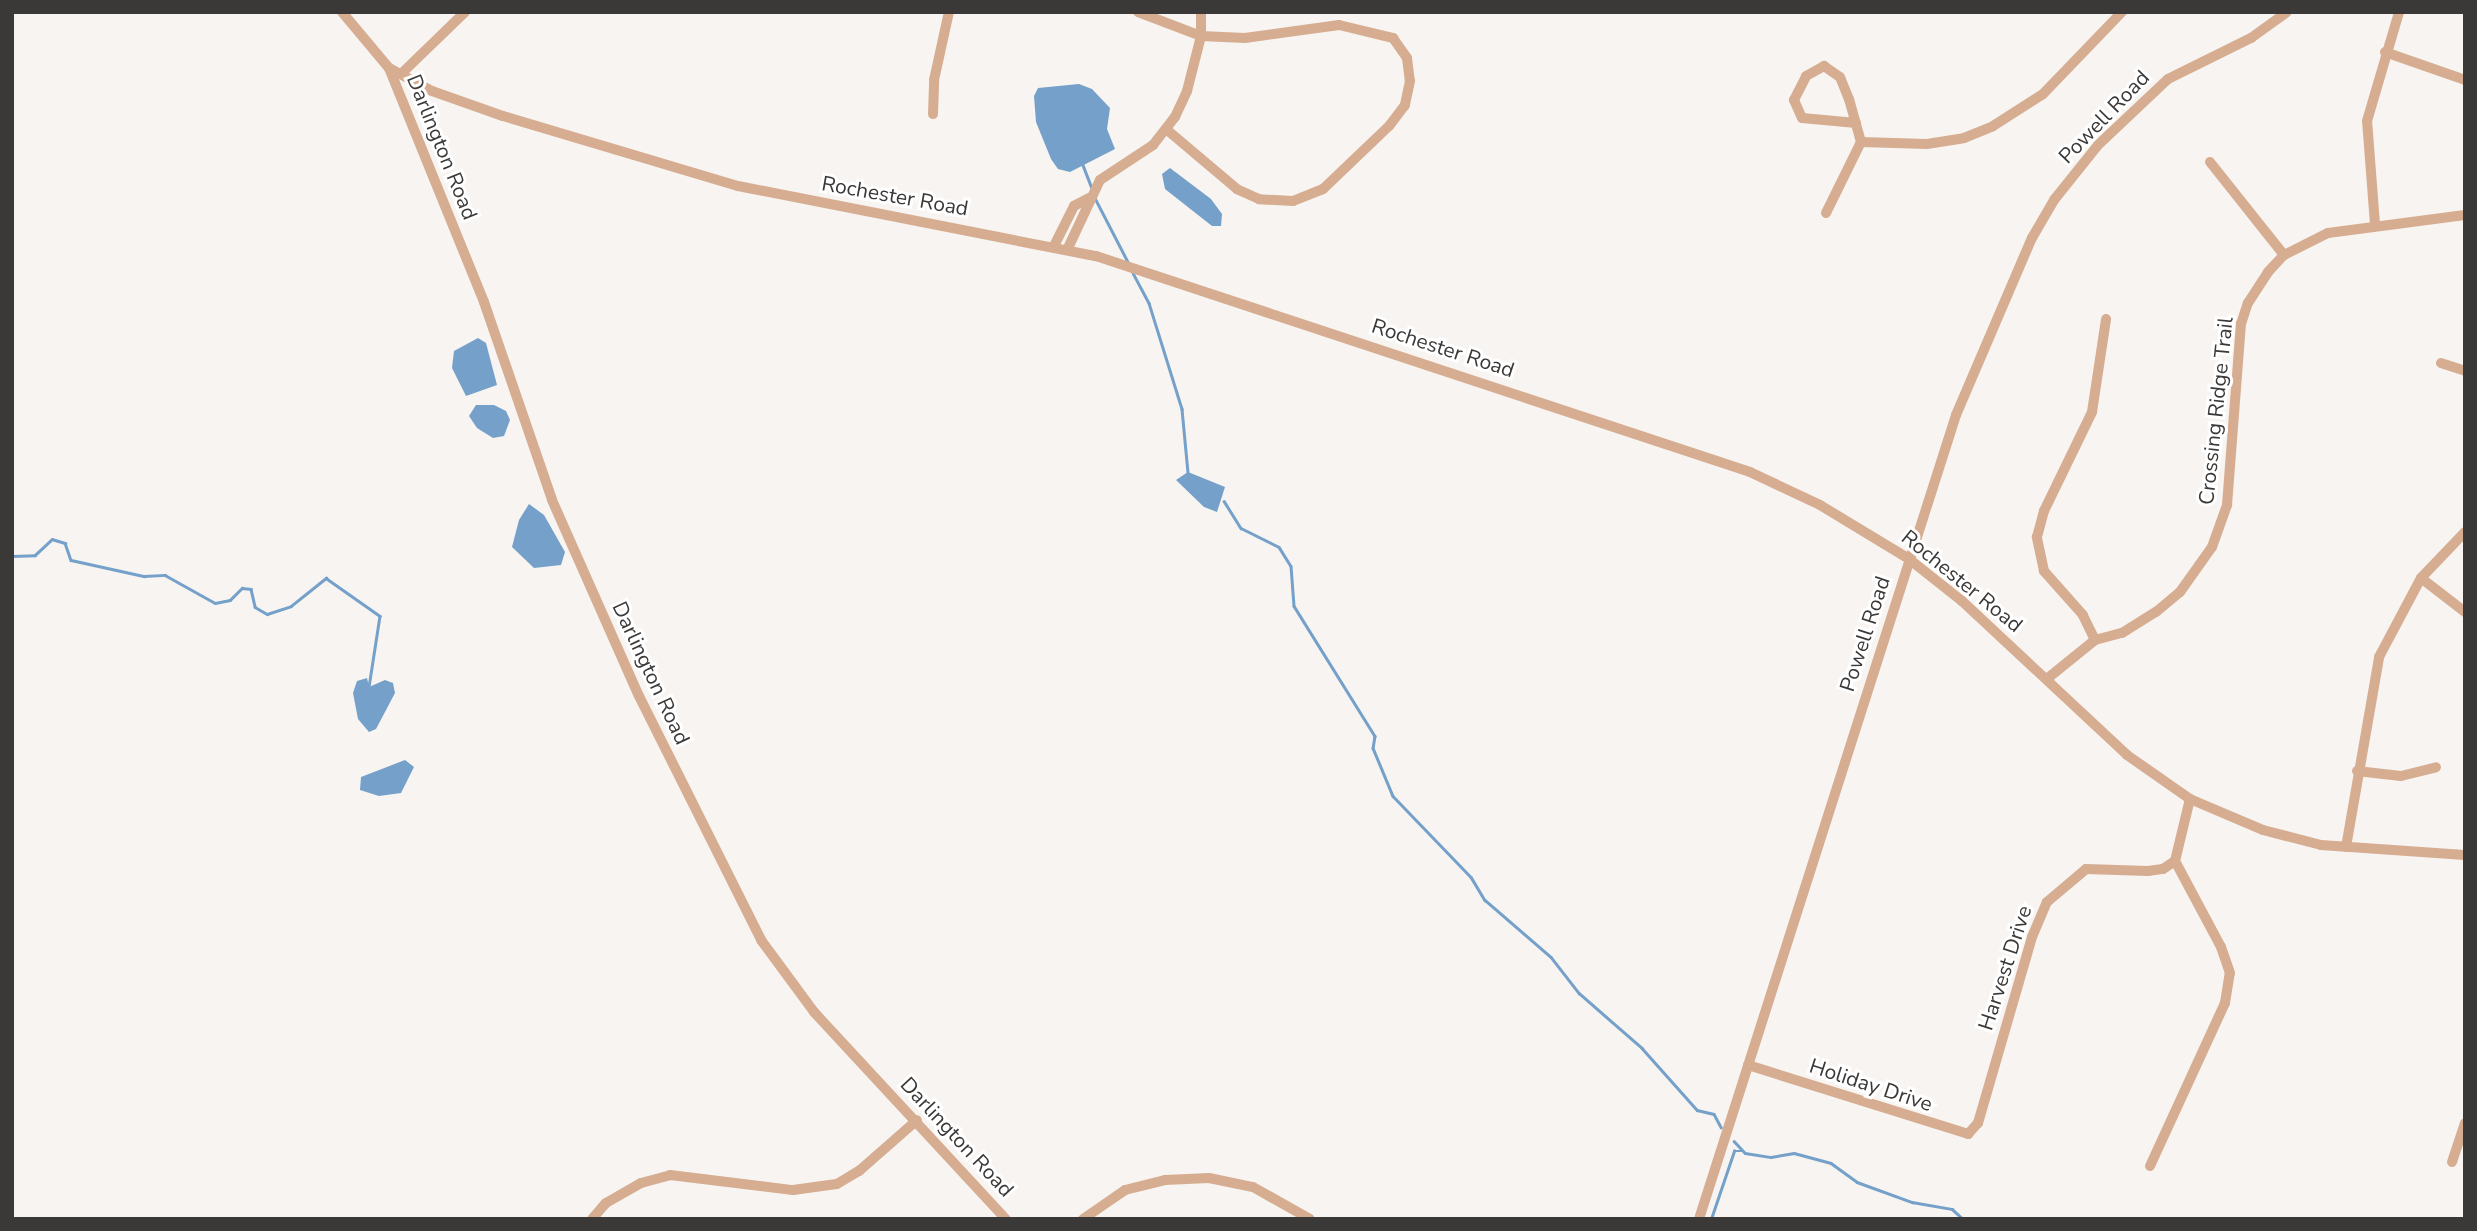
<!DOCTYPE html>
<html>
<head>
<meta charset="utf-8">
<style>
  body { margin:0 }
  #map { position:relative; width:2477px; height:1231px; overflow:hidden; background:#f7f4f1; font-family:"Nunito Sans",sans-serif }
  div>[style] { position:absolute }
  .water>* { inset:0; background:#74a0c9 }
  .stream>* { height:2.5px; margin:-1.25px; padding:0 1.25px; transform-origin:1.25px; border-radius:1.25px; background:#74a0c9 }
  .minor>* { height:10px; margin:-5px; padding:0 5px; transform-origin:5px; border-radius:5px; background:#d6ad91 }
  span { translate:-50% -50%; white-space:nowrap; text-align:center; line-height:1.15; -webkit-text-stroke:6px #fff; paint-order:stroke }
  .street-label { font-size:21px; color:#3b3938 }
  .frame { position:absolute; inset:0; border:14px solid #3b3938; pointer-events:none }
</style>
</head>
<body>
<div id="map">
  <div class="water">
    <i style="clip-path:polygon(1079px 84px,1092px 89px,1110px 108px,1107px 129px,1115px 149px,1070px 172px,1058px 169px,1051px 159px,1036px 122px,1034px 96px,1038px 88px)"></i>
    <i style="clip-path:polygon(1170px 168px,1211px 199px,1222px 214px,1221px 226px,1212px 226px,1165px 189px,1162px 174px)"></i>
    <i style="clip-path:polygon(478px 338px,486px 343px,497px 385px,466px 396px,452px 368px,454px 351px)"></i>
    <i style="clip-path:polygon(476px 405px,494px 405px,506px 411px,510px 420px,504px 436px,493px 438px,477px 428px,469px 416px)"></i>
    <i style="clip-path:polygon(1188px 472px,1225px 487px,1217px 512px,1204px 507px,1176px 480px)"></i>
    <i style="clip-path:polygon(529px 504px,544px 515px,565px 552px,561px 565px,534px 568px,512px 547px,519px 520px)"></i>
    <i style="clip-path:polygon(367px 678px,369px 687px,385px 680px,393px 683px,395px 693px,376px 729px,369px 732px,358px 719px,353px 693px,357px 681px)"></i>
    <i style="clip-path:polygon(405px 760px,414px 767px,401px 793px,379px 796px,360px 790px,361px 777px)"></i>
  </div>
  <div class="stream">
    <i style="left:1083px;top:165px;width:25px;rotate:69deg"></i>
    <i style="left:1095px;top:198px;width:74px;rotate:62.7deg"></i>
    <i style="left:1133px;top:273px;width:34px;rotate:62deg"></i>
    <i style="left:1149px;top:303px;width:111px;rotate:72.7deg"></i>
    <i style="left:1182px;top:409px;width:63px;rotate:84.6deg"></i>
    <i style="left:1224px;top:501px;width:32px;rotate:58deg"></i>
    <i style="left:1241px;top:528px;width:42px;rotate:26.6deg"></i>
    <i style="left:1279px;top:547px;width:22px;rotate:58deg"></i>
    <i style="left:1291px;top:566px;width:40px;rotate:85.7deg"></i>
    <i style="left:1294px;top:606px;width:153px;rotate:58.1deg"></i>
    <i style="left:1375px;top:736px;width:12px;rotate:99deg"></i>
    <i style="left:1373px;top:748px;width:52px;rotate:67.4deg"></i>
    <i style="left:1393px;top:796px;width:112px;rotate:46.1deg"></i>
    <i style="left:1471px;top:877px;width:27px;rotate:59deg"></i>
    <i style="left:1485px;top:900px;width:87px;rotate:40.8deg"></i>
    <i style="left:1551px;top:957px;width:46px;rotate:52.1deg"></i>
    <i style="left:1579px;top:993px;width:84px;rotate:41.1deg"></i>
    <i style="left:1642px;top:1048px;width:83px;rotate:48.4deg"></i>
    <i style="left:1697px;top:1110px;width:17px;rotate:13deg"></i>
    <i style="left:1714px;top:1114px;width:15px;rotate:62deg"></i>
    <i style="left:12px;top:556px;width:23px;rotate:-2deg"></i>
    <i style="left:35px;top:555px;width:23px;rotate:-43deg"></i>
    <i style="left:52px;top:539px;width:14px;rotate:17deg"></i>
    <i style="left:65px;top:543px;width:18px;rotate:71deg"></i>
    <i style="left:71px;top:560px;width:75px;rotate:12.4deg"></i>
    <i style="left:144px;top:576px;width:21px;rotate:-3deg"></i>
    <i style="left:165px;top:575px;width:57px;rotate:29.2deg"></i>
    <i style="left:215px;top:603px;width:15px;rotate:-11deg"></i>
    <i style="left:230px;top:600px;width:17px;rotate:-45deg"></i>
    <i style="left:242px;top:588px;width:9px;rotate:6deg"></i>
    <i style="left:251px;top:589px;width:18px;rotate:77deg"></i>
    <i style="left:255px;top:607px;width:14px;rotate:30deg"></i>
    <i style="left:267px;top:614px;width:25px;rotate:-18deg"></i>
    <i style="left:291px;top:606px;width:45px;rotate:-38.7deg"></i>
    <i style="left:326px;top:578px;width:66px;rotate:35.1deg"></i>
    <i style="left:380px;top:616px;width:72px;rotate:98.8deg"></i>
    <i style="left:1734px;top:1141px;width:16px;rotate:47deg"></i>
    <i style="left:1745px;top:1153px;width:26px;rotate:9deg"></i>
    <i style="left:1771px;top:1157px;width:23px;rotate:-10deg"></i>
    <i style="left:1794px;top:1153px;width:38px;rotate:15deg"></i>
    <i style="left:1831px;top:1163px;width:32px;rotate:36deg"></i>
    <i style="left:1857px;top:1182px;width:59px;rotate:20deg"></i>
    <i style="left:1912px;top:1202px;width:41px;rotate:9.9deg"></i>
    <i style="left:1952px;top:1209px;width:15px;rotate:42deg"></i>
    <i style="left:1711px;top:1219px;width:72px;rotate:-71.3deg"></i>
    <i style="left:1734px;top:1151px;width:8px"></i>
  </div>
  <div class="minor">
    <i style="left:342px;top:12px;width:73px;rotate:50deg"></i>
    <i style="left:389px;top:68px;width:49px;rotate:28.1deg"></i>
    <i style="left:432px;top:91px;width:75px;rotate:19.4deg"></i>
    <i style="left:503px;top:116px;width:245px;rotate:16.6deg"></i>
    <i style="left:738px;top:186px;width:365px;rotate:11.1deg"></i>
    <i style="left:1096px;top:256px;width:689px;rotate:18.28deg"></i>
    <i style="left:1750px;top:472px;width:77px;rotate:25.2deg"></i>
    <i style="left:1820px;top:505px;width:104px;rotate:31.2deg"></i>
    <i style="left:1909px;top:559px;width:68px;rotate:38.4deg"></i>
    <i style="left:1962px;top:601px;width:226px;rotate:43deg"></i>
    <i style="left:2127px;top:755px;width:77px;rotate:34.9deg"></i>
    <i style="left:2190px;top:799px;width:79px;rotate:23deg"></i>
    <i style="left:2263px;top:830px;width:60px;rotate:14.5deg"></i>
    <i style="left:2321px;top:845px;width:144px;rotate:4deg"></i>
    <i style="left:1138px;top:12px;width:67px;rotate:20.9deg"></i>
    <i style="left:1201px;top:36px;width:24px;rotate:-90deg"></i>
    <i style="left:2385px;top:52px;width:85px;rotate:19.3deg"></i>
    <i style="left:389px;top:68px;width:253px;rotate:67.9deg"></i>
    <i style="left:484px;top:302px;width:209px;rotate:71deg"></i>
    <i style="left:552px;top:500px;width:214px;rotate:66.1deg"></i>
    <i style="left:639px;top:696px;width:273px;rotate:63.4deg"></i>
    <i style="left:761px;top:940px;width:89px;rotate:53.6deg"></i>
    <i style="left:814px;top:1012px;width:282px;rotate:47.2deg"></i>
    <i style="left:401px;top:74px;width:89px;rotate:-44.1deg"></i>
    <i style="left:933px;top:114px;width:34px;rotate:-88deg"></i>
    <i style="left:934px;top:80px;width:70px;rotate:-77.6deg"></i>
    <i style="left:1856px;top:123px;width:54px;rotate:-174.7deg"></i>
    <i style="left:1802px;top:118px;width:20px;rotate:-114deg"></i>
    <i style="left:1794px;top:100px;width:27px;rotate:-63deg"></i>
    <i style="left:1806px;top:76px;width:21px;rotate:-29deg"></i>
    <i style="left:1824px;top:66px;width:19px;rotate:35deg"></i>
    <i style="left:1840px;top:77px;width:24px;rotate:68deg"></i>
    <i style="left:1849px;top:99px;width:45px;rotate:74.4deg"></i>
    <i style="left:1861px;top:142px;width:66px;rotate:1.7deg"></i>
    <i style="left:1927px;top:144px;width:37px;rotate:-9deg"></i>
    <i style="left:1964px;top:138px;width:31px;rotate:-22deg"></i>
    <i style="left:1993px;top:126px;width:59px;rotate:-32.6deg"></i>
    <i style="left:2043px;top:94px;width:114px;rotate:-46.1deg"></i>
    <i style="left:2210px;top:162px;width:119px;rotate:51.5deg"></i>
    <i style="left:1826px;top:213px;width:79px;rotate:-63.8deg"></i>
    <i style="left:2375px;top:224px;width:103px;rotate:-94.4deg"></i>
    <i style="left:2367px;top:121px;width:114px;rotate:-73.6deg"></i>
    <i style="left:1054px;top:246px;width:45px;rotate:-63.4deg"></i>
    <i style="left:1074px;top:206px;width:17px;rotate:-28deg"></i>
    <i style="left:1068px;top:248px;width:75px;rotate:-64.8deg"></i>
    <i style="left:1100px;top:180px;width:64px;rotate:-33.4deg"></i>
    <i style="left:1153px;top:145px;width:36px;rotate:-52deg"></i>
    <i style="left:1175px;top:117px;width:29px;rotate:-65deg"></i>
    <i style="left:1187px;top:91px;width:57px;rotate:-75.7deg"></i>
    <i style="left:1201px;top:36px;width:44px;rotate:2.6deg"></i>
    <i style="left:1245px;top:38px;width:95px;rotate:-7.9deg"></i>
    <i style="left:1339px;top:25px;width:56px;rotate:13.5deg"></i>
    <i style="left:1393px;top:38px;width:24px;rotate:55deg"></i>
    <i style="left:1407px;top:58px;width:23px;rotate:83deg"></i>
    <i style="left:1410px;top:81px;width:25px;rotate:102deg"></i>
    <i style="left:1405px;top:105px;width:26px;rotate:127deg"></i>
    <i style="left:1389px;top:126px;width:91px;rotate:136.3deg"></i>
    <i style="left:1323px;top:189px;width:32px;rotate:158deg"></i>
    <i style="left:1293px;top:201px;width:34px;rotate:-177deg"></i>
    <i style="left:1259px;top:199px;width:24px;rotate:-156deg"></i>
    <i style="left:1237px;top:189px;width:93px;rotate:-139.8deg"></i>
    <i style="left:2441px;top:363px;width:25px;rotate:18deg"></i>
    <i style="left:2421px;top:578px;width:56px;rotate:37.7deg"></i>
    <i style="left:2095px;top:640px;width:28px;rotate:-116deg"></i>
    <i style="left:2083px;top:615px;width:59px;rotate:-131.6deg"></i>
    <i style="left:2044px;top:571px;width:35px;rotate:-102deg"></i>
    <i style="left:2037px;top:537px;width:27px;rotate:-75deg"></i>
    <i style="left:2044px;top:511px;width:110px;rotate:-64.1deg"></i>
    <i style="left:2092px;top:412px;width:94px;rotate:-81.4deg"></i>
    <i style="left:2048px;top:678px;width:60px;rotate:-39deg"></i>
    <i style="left:2095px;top:640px;width:28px;rotate:-15deg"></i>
    <i style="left:2122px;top:633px;width:40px;rotate:-32deg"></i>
    <i style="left:2156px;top:612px;width:31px;rotate:-40deg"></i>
    <i style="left:2180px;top:592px;width:55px;rotate:-54.6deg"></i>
    <i style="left:2212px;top:547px;width:45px;rotate:-70.3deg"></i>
    <i style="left:2227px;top:505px;width:182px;rotate:-85.6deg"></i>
    <i style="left:2241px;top:324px;width:22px;rotate:-72deg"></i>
    <i style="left:2248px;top:303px;width:37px;rotate:-57deg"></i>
    <i style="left:2268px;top:272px;width:23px;rotate:-47deg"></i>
    <i style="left:2284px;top:255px;width:49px;rotate:-26.6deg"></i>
    <i style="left:2328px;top:233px;width:138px;rotate:-7.5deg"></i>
    <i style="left:2357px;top:771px;width:44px;rotate:6.5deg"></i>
    <i style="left:2401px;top:776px;width:36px;rotate:-14deg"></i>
    <i style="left:2346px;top:847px;width:193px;rotate:-80.1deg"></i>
    <i style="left:2379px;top:657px;width:89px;rotate:-62deg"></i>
    <i style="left:2421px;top:578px;width:64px;rotate:-46.3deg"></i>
    <i style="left:1748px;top:1065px;width:231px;rotate:17.4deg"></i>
    <i style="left:1968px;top:1134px;width:15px;rotate:-48deg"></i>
    <i style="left:1978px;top:1123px;width:194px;rotate:-73.8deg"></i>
    <i style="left:2032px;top:937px;width:38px;rotate:-67deg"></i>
    <i style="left:2047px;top:902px;width:51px;rotate:-40.2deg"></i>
    <i style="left:2086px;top:869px;width:62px;rotate:1.8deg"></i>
    <i style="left:2148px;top:871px;width:15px;rotate:-8deg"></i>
    <i style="left:2163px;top:869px;width:14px;rotate:-34deg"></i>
    <i style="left:2175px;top:861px;width:64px;rotate:-76.4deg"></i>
    <i style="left:2452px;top:1162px;width:41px;rotate:-71.6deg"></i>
    <i style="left:2150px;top:1166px;width:179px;rotate:-65.3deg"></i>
    <i style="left:2225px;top:1003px;width:30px;rotate:-81deg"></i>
    <i style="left:2230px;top:973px;width:28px;rotate:-109deg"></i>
    <i style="left:2221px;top:947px;width:98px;rotate:-118.1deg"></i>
    <i style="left:592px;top:1219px;width:21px;rotate:-49deg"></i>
    <i style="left:606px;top:1203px;width:40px;rotate:-29.7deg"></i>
    <i style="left:641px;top:1183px;width:30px;rotate:-15deg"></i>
    <i style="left:670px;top:1175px;width:124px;rotate:7deg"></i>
    <i style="left:793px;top:1190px;width:44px;rotate:-7.8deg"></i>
    <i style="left:837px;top:1184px;width:26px;rotate:-31deg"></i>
    <i style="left:859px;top:1171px;width:77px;rotate:-41.3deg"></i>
    <i style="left:1083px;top:1219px;width:51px;rotate:-34.6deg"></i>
    <i style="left:1125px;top:1190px;width:41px;rotate:-14deg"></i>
    <i style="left:1165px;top:1180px;width:44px;rotate:-2.6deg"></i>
    <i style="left:1209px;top:1178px;width:45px;rotate:11.6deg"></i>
    <i style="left:1253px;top:1187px;width:65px;rotate:29.3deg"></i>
    <i style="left:1699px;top:1219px;width:844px;rotate:-72.27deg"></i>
    <i style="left:1956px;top:415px;width:193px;rotate:-66.8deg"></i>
    <i style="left:2032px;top:238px;width:44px;rotate:-59.9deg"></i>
    <i style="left:2054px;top:200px;width:70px;rotate:-51.3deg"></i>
    <i style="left:2098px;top:145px;width:96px;rotate:-43.3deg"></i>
    <i style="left:2168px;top:79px;width:93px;rotate:-26.3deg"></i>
    <i style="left:2251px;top:38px;width:44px;rotate:-35.8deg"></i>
  </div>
  <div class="street-label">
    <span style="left:2104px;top:117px;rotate:-46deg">Powell Road</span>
    <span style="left:442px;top:147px;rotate:68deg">Darlington Road</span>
    <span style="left:895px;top:196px;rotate:10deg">Rochester Road</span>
    <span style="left:1443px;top:348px;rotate:18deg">Rochester Road</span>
    <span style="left:2216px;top:411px;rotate:-84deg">Crossing Ridge Trail</span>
    <span style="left:1962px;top:581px;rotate:39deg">Rochester Road</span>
    <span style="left:1865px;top:634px;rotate:-72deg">Powell Road</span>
    <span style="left:651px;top:673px;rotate:65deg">Darlington Road</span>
    <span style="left:2005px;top:968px;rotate:-72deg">Harvest Drive</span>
    <span style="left:1871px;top:1085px;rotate:18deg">Holiday Drive</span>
    <span style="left:957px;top:1137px;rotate:47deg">Darlington Road</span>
  </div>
  <div class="frame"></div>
</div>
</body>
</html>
